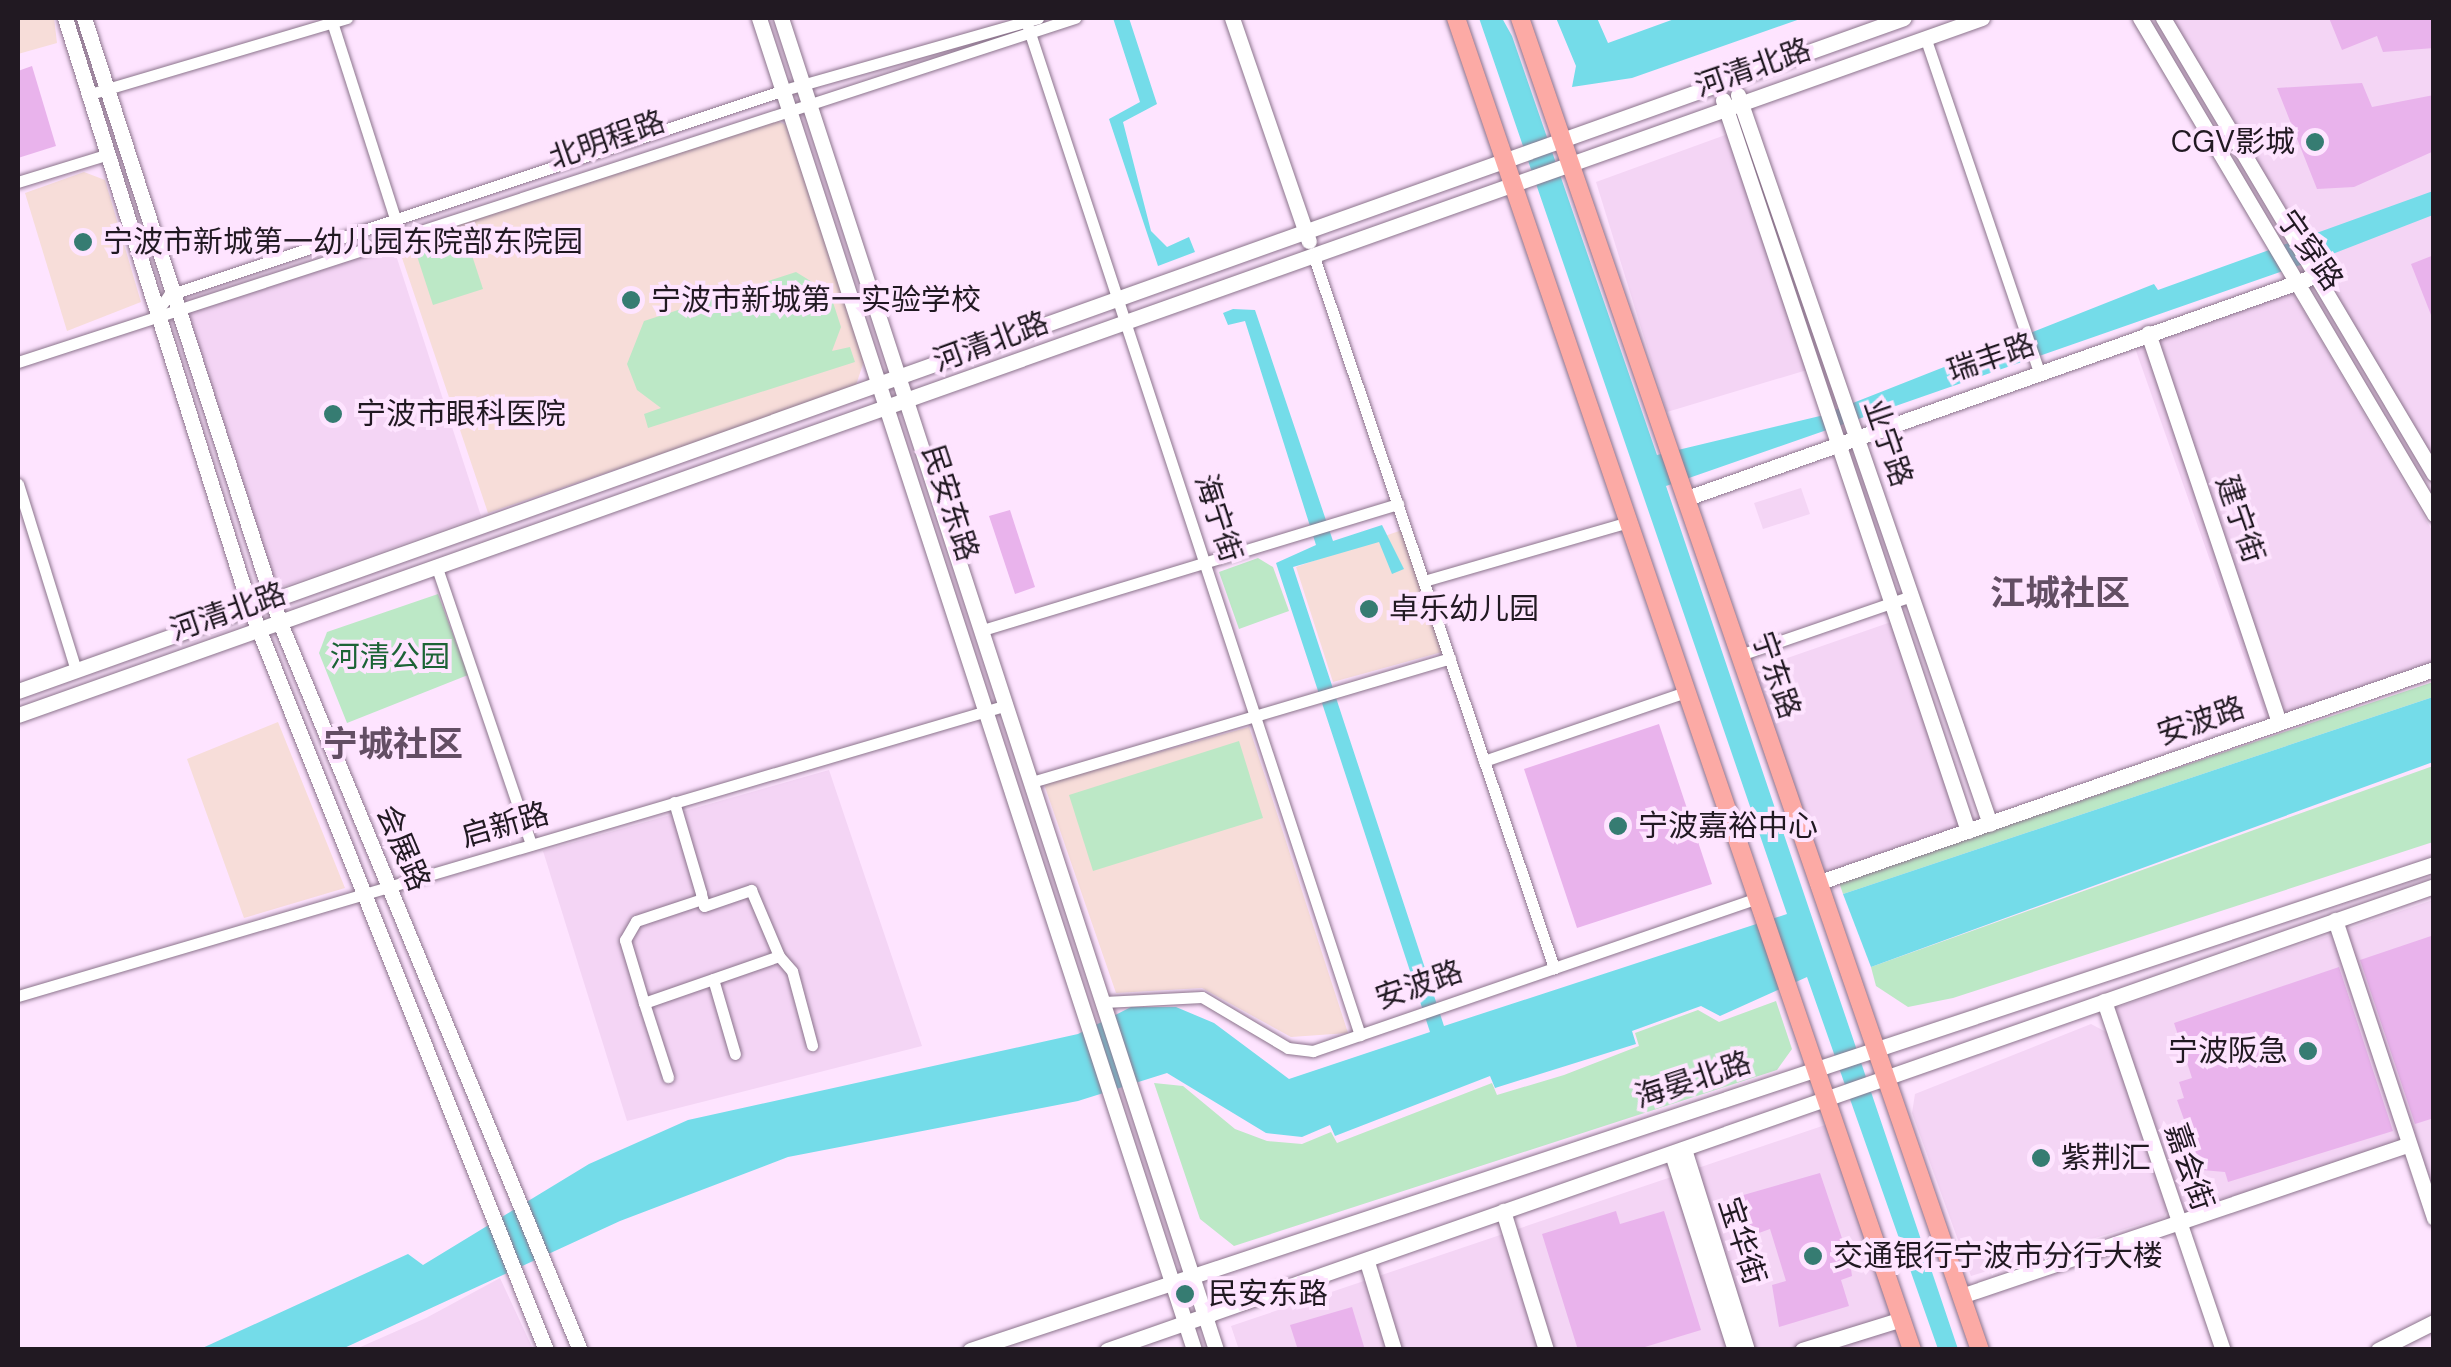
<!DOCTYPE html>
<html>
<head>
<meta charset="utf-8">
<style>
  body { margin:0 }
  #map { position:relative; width:2451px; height:1367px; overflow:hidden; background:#fee4ff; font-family:"DM Sans","Noto Sans SC",sans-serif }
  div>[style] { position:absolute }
  .built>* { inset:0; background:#f4d5f5 }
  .education>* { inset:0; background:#f7ddd9 }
  .green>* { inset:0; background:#bce8c6 }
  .water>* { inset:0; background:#74dce9 }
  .building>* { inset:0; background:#e9b3ec }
  .roads { filter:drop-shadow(0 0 2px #8b748c) drop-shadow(0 0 2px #8b748c) }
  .street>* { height:11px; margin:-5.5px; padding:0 5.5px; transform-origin:5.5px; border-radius:5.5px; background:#fff }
  .secondary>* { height:15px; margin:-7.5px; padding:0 7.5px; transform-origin:7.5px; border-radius:7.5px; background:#fff }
  .primary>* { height:18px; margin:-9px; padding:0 9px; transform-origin:9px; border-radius:9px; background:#fcaaa5 }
  .dots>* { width:28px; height:28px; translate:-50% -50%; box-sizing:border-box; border:5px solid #fee4ff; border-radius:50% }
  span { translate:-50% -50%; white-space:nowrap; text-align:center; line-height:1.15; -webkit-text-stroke:8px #fee4ff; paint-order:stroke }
  .street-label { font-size:30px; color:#211922 }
  .poi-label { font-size:30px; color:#211922 }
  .right { translate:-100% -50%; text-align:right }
  .left { translate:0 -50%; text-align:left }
  .park-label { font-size:30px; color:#1c6436 }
  .quarter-label { font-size:35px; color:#634e64; font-weight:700 }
  .frame { position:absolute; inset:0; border:20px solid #211922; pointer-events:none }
</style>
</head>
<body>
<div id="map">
  <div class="built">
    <i style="clip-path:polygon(2163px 18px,2433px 18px,2433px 474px)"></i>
    <i style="clip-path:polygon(1728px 134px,1807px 370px,1667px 412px,1596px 182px)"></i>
    <i style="clip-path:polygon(393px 246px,481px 516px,276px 589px,184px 312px)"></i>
    <i style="clip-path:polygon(2291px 289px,2433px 532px,2433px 664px,2266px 719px,2135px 348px)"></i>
    <i style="clip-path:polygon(1801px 488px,1810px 514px,1763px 529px,1754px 503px)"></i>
    <i style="clip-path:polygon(1894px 621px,1961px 826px,1823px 876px,1753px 670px)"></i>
    <i style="clip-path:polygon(829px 770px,922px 1046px,627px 1121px,543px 851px)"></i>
    <i style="clip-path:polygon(2433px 900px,2433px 1193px,2415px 1138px,2183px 1215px,2115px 1008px)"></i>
    <i style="clip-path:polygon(2091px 1024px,2110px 1034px,2170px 1204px,2164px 1217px,1971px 1276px,1912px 1113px,1915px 1094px)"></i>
    <i style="clip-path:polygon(1828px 1124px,1903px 1349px,1239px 1350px,1231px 1326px)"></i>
    <i style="clip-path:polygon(500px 1278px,533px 1349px,356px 1349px,426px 1318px)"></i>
  </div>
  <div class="education">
    <i style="clip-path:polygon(18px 18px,54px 18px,57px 43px,18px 54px)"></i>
    <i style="clip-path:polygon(774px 119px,786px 125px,865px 358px,855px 388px,488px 513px,397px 243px)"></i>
    <i style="clip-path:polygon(84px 172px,105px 180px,141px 302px,67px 331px,25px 193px)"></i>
    <i style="clip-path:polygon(1402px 530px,1442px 652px,1333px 682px,1296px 567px)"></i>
    <i style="clip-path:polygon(278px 722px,345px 888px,244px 918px,187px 759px)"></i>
    <i style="clip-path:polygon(1249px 727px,1348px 1033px,1291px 1037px,1202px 988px,1116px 993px,1044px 784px)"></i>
  </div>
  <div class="green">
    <i style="clip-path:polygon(466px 237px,483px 289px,433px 305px,416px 253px)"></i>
    <i style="clip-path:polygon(796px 272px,830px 293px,841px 327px,832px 351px,850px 347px,855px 362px,648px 428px,644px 414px,661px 408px,637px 390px,627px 364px,644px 321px)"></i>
    <i style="clip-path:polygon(1258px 558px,1273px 567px,1289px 611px,1239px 629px,1219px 572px)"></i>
    <i style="clip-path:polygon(438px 594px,468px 675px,347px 723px,319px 653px,327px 632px)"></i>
    <i style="clip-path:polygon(2433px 682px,2433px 697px,1843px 894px,1839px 882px)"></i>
    <i style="clip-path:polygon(1239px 741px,1263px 818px,1093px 871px,1069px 795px)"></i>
    <i style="clip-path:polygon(2433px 766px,2433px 842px,1953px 998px,1908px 1007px,1876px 986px,1871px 967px)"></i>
    <i style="clip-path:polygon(1776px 1001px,1792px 1049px,1777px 1070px,1234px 1246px,1200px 1219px,1154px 1083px,1183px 1086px,1235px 1129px,1267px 1141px,1302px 1144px,1331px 1132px,1337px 1143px,1492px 1083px,1497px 1095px,1564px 1075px,1639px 1046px,1635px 1033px,1698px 1010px,1719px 1022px)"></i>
  </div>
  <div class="water">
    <i style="clip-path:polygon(1113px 18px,1129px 18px,1157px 104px,1123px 122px,1151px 231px,1167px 247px,1189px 237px,1195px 252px,1158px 266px,1109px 119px,1140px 102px)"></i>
    <i style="clip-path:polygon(1479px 18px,1502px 18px,1512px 36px,1657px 455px,1820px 416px,2154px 284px,2158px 290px,2433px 191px,2433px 215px,2335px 253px,1666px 486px,1958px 1349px,1938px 1349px,1807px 977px,1720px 1016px,1701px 1006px,1632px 1031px,1636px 1044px,1495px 1088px,1490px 1076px,1335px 1136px,1330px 1125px,1302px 1137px,1266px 1133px,1167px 1073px,1078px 1101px,788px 1157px,620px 1221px,342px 1349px,198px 1350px,408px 1254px,423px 1265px,589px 1164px,688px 1120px,1078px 1034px,1131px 1007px,1176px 1007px,1214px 1023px,1289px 1079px,1430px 1032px,1276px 563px,1316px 545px,1245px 321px,1228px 325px,1223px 313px,1233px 309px,1255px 310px,1333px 541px,1382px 525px,1404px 569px,1392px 574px,1379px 542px,1293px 567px,1444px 1026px,1787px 914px)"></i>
    <i style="clip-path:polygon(1556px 18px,1597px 18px,1608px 43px,1677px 18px,1803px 18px,1632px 78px,1572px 87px,1576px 66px)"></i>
    <i style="clip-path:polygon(2433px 697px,2433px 762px,1871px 967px,1843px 894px)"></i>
  </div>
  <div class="building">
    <i style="clip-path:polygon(2329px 18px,2434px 18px,2434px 48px,2383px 52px,2377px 36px,2342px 50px)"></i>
    <i style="clip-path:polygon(32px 66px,56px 146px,18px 158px,18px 71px)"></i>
    <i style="clip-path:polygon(2362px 83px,2372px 107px,2434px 95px,2434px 151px,2354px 187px,2317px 189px,2277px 88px)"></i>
    <i style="clip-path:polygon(2434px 255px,2434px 320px,2433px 320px,2411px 264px)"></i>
    <i style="clip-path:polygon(1010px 510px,1035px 587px,1015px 594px,989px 516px)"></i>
    <i style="clip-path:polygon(1659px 724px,1712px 884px,1577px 928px,1524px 769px)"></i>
    <i style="clip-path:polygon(2434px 935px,2434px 1118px,2415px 1124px,2360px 960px)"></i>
    <i style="clip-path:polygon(2339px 967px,2393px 1131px,2228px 1182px,2225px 1172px,2202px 1170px,2177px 1100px,2184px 1098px,2179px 1082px,2192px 1078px,2174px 1023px)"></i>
    <i style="clip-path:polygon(1820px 1173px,1850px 1262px,1852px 1276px,1841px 1280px,1849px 1306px,1779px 1327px,1772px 1285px,1786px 1281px,1770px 1229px,1745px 1238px,1733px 1198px)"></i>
    <i style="clip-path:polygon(1616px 1211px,1620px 1224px,1664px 1211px,1701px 1330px,1635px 1350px,1578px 1350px,1542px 1234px)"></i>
    <i style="clip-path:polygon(1352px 1307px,1365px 1350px,1298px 1350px,1290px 1325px)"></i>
  </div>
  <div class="roads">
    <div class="street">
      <i style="left:1025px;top:18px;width:1071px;rotate:71.77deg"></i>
      <i style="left:332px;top:22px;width:215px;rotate:72.2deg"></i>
      <i style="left:1925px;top:37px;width:353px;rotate:71.2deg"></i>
      <i style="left:87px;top:95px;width:271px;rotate:-16.5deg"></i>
      <i style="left:18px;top:182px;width:92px;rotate:-17.1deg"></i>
      <i style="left:1313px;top:254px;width:754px;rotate:71.35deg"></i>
      <i style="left:157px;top:311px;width:20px;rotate:-53deg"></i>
      <i style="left:169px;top:295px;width:648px;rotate:-18.43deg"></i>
      <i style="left:784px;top:90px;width:264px;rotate:-15.8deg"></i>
      <i style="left:18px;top:362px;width:1112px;rotate:-18.03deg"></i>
      <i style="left:18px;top:484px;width:195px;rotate:72.7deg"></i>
      <i style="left:437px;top:568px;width:292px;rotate:71.2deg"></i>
      <i style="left:1424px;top:581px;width:212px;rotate:-16.1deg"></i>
      <i style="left:983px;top:630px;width:434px;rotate:-16.9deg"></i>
      <i style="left:1740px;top:655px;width:181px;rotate:-19deg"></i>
      <i style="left:1484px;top:761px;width:213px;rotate:-18.9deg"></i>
      <i style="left:1032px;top:782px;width:436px;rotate:-16.5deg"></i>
      <i style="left:674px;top:802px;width:95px;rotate:73.5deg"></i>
      <i style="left:701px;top:893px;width:6px;rotate:81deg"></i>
      <i style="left:702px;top:899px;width:7px;rotate:74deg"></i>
      <i style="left:704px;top:906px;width:50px;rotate:-18.8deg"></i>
      <i style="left:751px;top:890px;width:72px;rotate:67deg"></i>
      <i style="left:779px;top:956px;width:143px;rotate:160.8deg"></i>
      <i style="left:644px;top:1003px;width:66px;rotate:-106.8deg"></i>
      <i style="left:625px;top:940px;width:22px;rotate:-60deg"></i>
      <i style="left:636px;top:921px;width:70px;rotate:-18.4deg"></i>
      <i style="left:779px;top:956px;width:20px;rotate:49deg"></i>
      <i style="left:792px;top:971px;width:77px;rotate:74.9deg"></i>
      <i style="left:713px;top:979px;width:78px;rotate:73.7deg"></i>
      <i style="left:18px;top:996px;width:1031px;rotate:-16.4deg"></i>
      <i style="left:1104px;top:1002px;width:98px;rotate:-2.9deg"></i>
      <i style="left:1202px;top:997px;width:100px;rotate:30.7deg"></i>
      <i style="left:1288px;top:1048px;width:25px;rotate:7deg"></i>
      <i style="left:1313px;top:1051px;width:470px;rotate:-19deg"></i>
      <i style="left:644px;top:1003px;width:78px;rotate:72deg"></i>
    </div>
    <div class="secondary">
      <i style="left:65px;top:18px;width:618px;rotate:72.59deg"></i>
      <i style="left:250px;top:608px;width:799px;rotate:68.25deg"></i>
      <i style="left:84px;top:18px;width:636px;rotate:72.05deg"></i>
      <i style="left:280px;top:623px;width:786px;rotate:67.58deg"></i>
      <i style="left:759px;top:18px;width:1401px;rotate:71.91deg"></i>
      <i style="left:781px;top:18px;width:1401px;rotate:71.91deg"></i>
      <i style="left:1232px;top:18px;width:236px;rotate:71deg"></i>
      <i style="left:2140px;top:18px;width:577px;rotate:59.34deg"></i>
      <i style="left:2163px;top:18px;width:530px;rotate:59.28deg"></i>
      <i style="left:1738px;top:95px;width:771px;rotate:70.93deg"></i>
      <i style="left:1723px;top:100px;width:771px;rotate:71.47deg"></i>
      <i style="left:2148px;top:333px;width:411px;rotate:71.4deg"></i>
      <i style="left:1687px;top:498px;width:666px;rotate:-19.47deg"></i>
      <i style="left:18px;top:691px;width:2002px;rotate:-19.64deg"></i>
      <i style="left:18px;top:715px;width:2084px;rotate:-19.54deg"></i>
      <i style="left:1817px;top:883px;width:653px;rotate:-19.13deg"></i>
      <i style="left:2335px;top:920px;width:314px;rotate:71.6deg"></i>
      <i style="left:2104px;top:1001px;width:369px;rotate:71.2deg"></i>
      <i style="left:1684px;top:1149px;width:211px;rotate:72.6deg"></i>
      <i style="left:1672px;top:1154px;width:206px;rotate:72.2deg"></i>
      <i style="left:1503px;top:1211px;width:145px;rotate:72.8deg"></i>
      <i style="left:1368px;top:1265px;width:89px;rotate:73deg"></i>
      <i style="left:1961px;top:1296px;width:472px;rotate:-18.7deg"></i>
      <i style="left:970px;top:1350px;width:1543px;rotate:-18.36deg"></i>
      <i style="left:1107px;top:1350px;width:1406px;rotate:-19.27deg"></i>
      <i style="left:1802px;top:1350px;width:105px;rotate:-17.2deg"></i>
      <i style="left:2378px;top:1350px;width:63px;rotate:-26.6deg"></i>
    </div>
    <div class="primary">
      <i style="left:1456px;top:18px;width:1408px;rotate:71.1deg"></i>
      <i style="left:1520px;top:18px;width:1409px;rotate:70.95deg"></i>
    </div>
  </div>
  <div class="dots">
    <i style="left:2315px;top:142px;background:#367c72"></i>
    <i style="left:83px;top:242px;background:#367c72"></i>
    <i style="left:631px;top:300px;background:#367c72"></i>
    <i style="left:333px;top:414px;background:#367c72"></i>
    <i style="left:1369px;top:609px;background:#367c72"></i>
    <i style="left:1618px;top:826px;background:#367c72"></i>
    <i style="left:2308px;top:1051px;background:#367c72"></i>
    <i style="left:2041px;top:1158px;background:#367c72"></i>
    <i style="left:1813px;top:1256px;background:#367c72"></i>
    <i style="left:1185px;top:1294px;background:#367c72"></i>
  </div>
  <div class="street-label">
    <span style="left:1753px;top:68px;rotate:-19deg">河清北路</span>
    <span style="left:607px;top:140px;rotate:-19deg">北明程路</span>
    <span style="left:2310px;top:250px;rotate:55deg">宁穿路</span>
    <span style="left:991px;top:342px;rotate:-20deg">河清北路</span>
    <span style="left:1991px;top:358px;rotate:-19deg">瑞丰路</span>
    <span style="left:1888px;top:443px;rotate:71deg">业宁路</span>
    <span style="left:950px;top:503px;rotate:72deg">民安东路</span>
    <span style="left:1218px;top:518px;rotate:72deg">海宁街</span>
    <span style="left:2240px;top:519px;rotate:71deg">建宁街</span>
    <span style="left:228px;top:612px;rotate:-19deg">河清北路</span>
    <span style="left:1776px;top:675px;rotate:71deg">宁东路</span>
    <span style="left:2201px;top:721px;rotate:-19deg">安波路</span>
    <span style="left:505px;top:825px;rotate:-16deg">启新路</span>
    <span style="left:403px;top:848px;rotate:67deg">会展路</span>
    <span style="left:1419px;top:985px;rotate:-19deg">安波路</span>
    <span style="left:1693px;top:1080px;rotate:-18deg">海晏北路</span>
    <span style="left:2189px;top:1167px;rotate:71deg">嘉会街</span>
    <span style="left:1742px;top:1241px;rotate:72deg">宝华街</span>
  </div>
  <div class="poi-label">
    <span class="right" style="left:2295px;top:142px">CGV影城</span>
    <span class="left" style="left:103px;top:242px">宁波市新城第一幼儿园东院部东院园</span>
    <span class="left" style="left:651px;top:300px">宁波市新城第一实验学校</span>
    <span class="left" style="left:356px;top:414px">宁波市眼科医院</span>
    <span class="left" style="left:1389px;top:609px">卓乐幼儿园</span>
    <span class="left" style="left:1638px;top:826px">宁波嘉裕中心</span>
    <span class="right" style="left:2288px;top:1051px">宁波阪急</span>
    <span class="left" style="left:2061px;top:1158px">紫荆汇</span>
    <span class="left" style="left:1833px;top:1256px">交通银行宁波市分行大楼</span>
    <span class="left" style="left:1208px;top:1294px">民安东路</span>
  </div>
  <div class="park-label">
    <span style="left:390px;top:657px">河清公园</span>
  </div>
  <div class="quarter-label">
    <span style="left:2060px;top:593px">江城社区</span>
    <span style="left:393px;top:744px">宁城社区</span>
  </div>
  <div class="frame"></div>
</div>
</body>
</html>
